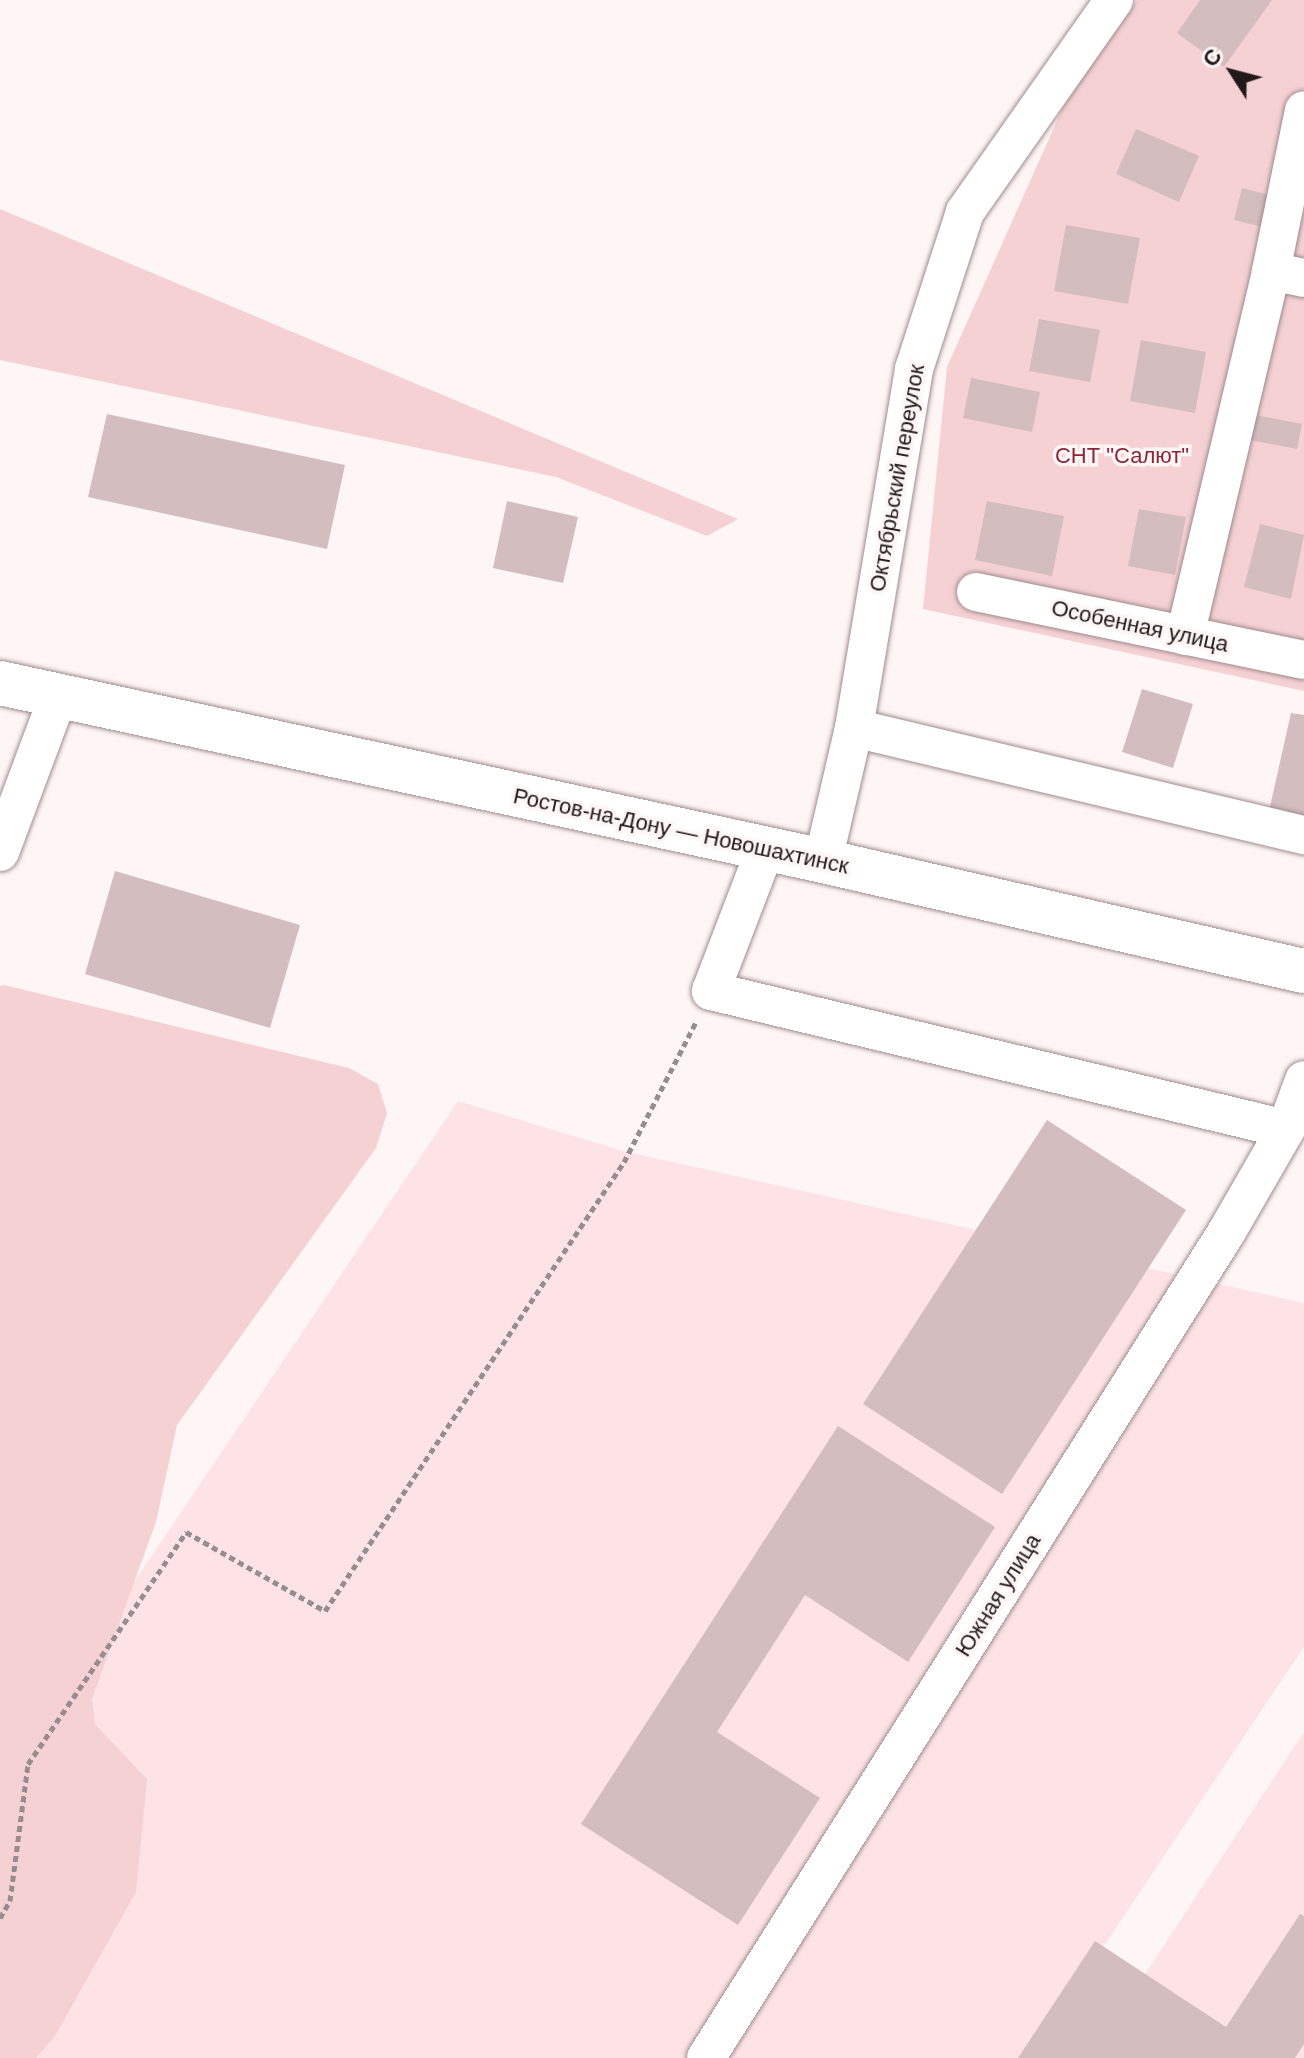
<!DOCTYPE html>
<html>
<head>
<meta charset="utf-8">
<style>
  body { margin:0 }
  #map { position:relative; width:1304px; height:2058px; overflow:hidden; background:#fef5f5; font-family:Helvetica,sans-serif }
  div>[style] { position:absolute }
  .built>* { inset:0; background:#fde3e5 }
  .green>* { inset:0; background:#f5d1d4 }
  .building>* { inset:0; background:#d4bdbf }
  .path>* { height:5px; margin-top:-2.5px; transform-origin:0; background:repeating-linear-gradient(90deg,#968d8e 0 6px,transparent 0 10px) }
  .roads { filter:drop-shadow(0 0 2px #a18b8d) drop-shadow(0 0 2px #a18b8d) }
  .minor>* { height:38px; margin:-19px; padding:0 19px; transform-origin:19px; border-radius:19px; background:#fff }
  .major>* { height:44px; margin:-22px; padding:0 22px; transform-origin:22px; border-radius:22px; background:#fff }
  span { translate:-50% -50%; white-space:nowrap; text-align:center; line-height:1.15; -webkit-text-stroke:7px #fef5f5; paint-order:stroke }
  .park-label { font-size:22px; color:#88263a }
  .street-label { font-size:22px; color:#21191a }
  .north { position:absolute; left:1192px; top:32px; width:80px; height:80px; -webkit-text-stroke:6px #fef5f5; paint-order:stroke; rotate:306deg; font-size:22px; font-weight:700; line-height:32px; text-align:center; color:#21191a }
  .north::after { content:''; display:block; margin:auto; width:28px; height:36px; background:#21191a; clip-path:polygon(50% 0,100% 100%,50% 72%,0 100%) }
</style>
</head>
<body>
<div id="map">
  <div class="built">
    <i style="clip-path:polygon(458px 1101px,623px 1151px,1304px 1303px,1304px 1647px,1029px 2058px,0 2058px,0 1781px)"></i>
    <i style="clip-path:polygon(1304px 1732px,1304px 2058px,1090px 2058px)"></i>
  </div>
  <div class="green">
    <i style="clip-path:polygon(1137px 0,1304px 0,1304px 691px,923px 609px,947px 367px,1069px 94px)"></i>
    <i style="clip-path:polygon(0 209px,738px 519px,707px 536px,556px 477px,0 360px)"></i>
    <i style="clip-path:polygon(4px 985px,349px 1068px,378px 1084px,387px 1113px,376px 1148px,177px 1425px,156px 1522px,92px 1699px,95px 1724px,147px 1779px,136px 1892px,55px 2036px,36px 2058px,0 2058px,0 986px)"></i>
  </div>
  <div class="building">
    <i style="clip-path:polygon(1200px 0,1272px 0,1224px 67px,1177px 33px)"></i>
    <i style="clip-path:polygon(1136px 129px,1199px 156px,1179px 202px,1116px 174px)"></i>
    <i style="clip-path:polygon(1242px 188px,1270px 195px,1263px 227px,1234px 220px)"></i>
    <i style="clip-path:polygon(1066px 225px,1140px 238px,1128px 304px,1054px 291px)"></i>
    <i style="clip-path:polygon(1039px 319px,1100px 330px,1090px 382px,1029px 371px)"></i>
    <i style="clip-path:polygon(1141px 340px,1206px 352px,1195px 413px,1130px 401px)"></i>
    <i style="clip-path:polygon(971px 378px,1040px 392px,1032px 432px,963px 418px)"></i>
    <i style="clip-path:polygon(107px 414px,345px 465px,327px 549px,88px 497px)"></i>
    <i style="clip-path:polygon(1255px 415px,1302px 424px,1297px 449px,1250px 440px)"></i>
    <i style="clip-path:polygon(507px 501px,578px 517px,563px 583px,493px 568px)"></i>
    <i style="clip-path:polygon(987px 501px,1064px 516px,1052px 576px,975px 560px)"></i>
    <i style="clip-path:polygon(1139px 509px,1186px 517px,1175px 575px,1128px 566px)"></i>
    <i style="clip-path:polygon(1260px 524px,1304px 535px,1291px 599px,1244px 587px)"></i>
    <i style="clip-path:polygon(1142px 689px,1193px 704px,1173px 768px,1122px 752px)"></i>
    <i style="clip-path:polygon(1291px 713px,1304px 715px,1304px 818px,1269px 811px)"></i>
    <i style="clip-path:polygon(115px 871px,300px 925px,270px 1028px,85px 974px)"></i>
    <i style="clip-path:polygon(1047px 1120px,1186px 1210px,1002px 1494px,863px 1404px)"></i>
    <i style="clip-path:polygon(838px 1426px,995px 1527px,908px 1662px,805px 1595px,717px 1732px,820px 1798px,738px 1925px,581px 1824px)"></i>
    <i style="clip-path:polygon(1300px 1914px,1304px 1916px,1304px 2044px,1295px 2058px,1018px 2058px,1095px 1941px,1226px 2027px)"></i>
  </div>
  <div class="path">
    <i style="left:0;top:1918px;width:20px;rotate:-60deg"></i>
    <i style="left:10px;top:1901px;width:138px;rotate:-82.5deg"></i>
    <i style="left:28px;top:1764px;width:281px;rotate:-55.7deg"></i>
    <i style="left:186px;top:1532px;width:160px;rotate:29.6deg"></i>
    <i style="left:325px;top:1611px;width:539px;rotate:-56.34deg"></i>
    <i style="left:624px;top:1162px;width:157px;rotate:-62.8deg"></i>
  </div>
  <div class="roads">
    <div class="minor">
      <i style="left:1271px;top:271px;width:34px;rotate:12deg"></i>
      <i style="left:976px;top:592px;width:335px;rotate:11.7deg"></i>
      <i style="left:1185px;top:636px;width:375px;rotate:-76.7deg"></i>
      <i style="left:1271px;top:271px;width:164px;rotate:-78.4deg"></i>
      <i style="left:854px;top:728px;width:463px;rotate:13.4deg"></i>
      <i style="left:765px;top:850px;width:151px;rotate:111deg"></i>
      <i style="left:711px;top:991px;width:591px;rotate:13.5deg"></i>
      <i style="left:0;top:852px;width:165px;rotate:-69.5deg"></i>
      <i style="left:823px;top:861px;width:137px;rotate:-76.9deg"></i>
      <i style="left:854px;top:728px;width:364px;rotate:-80.5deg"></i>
      <i style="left:914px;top:369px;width:165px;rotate:-72deg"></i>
      <i style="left:965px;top:212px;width:259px;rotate:-54.9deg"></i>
      <i style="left:706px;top:2058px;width:975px;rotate:-57.78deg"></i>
      <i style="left:1226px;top:1233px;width:120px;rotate:-60deg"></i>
      <i style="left:1286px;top:1129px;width:52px;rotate:-69.8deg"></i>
    </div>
    <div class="major">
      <i style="left:0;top:683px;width:842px;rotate:12.2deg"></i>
      <i style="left:823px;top:861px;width:493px;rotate:12.9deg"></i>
    </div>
  </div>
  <div class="park-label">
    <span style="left:1122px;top:456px">СНТ "Салют"</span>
  </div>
  <div class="street-label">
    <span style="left:897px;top:478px;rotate:-80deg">Октябрьский переулок</span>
    <span style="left:1140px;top:626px;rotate:12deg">Особенная улица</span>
    <span style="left:681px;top:831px;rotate:12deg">Ростов-на-Дону — Новошахтинск</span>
    <span style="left:998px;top:1595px;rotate:-58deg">Южная улица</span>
  </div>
  <div class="north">С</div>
</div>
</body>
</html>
